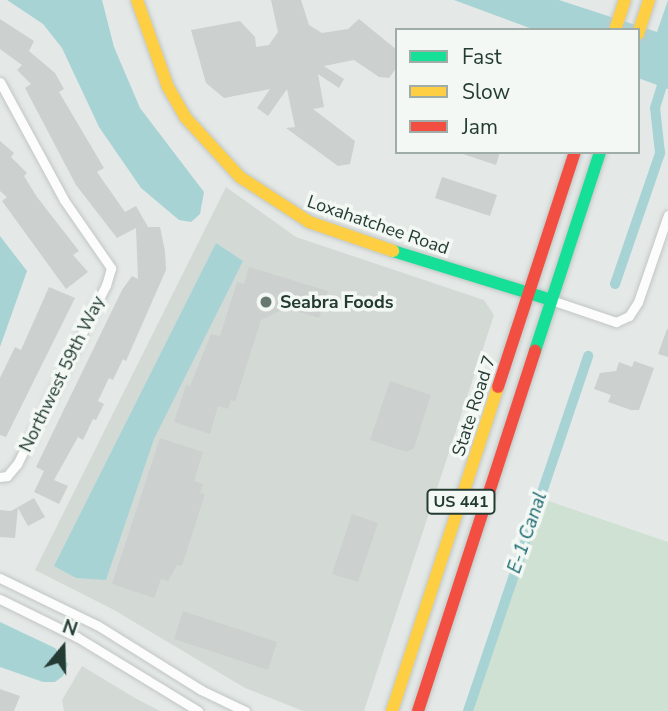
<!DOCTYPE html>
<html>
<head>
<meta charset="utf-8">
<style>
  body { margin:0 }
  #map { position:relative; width:668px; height:711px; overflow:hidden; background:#e4e9e7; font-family:"Nunito Sans",sans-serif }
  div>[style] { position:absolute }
  .built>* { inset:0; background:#d3dad6 }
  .green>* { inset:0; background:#cfe1d3 }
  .water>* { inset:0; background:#a8d3d5 }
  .canal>* { height:10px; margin:-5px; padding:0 5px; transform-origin:5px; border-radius:5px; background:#a8d3d5 }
  .building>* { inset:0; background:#ccd0ce }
  .roads { filter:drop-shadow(0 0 2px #c1c6c4) drop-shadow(0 0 2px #c1c6c4) }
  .street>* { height:9px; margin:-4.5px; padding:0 4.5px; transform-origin:4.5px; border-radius:4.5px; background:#fbfcfb }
  .fast>* { height:12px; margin:-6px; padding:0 6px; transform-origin:6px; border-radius:6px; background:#16e098 }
  .slow>* { height:12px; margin:-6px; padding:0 6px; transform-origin:6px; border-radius:6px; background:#ffcf43 }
  .jam>* { height:12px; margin:-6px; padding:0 6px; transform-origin:6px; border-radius:6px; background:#f24e42 }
  .dots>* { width:19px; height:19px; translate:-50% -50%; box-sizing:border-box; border:4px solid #f3f8f5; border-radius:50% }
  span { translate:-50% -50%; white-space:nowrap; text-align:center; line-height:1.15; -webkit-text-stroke:7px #f3f8f5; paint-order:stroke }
  .shield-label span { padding:2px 5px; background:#f3f8f5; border:2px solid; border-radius:5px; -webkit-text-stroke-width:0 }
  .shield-label { font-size:16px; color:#233b33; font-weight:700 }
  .street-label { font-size:18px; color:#233b33 }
  .poi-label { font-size:18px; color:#233b33; font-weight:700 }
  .left { translate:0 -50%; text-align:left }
  .water-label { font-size:19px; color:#216d73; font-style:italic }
  .legend { position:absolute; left:395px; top:28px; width:245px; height:126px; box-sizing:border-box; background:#f3f8f5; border:2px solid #a0aca7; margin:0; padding:9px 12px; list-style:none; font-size:21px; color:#233b33 }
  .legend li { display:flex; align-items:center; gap:14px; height:35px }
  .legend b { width:35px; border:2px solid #a0aca7 }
  .north { position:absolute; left:28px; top:613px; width:70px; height:70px; -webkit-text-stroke:5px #f3f8f5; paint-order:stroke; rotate:19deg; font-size:19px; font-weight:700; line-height:28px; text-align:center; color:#233b33 }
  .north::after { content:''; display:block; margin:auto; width:24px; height:32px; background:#233b33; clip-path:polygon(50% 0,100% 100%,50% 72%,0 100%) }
</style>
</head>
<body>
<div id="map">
  <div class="built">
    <i style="clip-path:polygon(226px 187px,296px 237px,484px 300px,494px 315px,364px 711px,303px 711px,245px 688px,114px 610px,35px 570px)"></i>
    <i style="clip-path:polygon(82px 666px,135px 698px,160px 711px,64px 711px,62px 700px)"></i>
  </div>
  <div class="green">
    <i style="clip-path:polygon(537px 497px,668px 542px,668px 711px,469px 711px)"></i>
  </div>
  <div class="water">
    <i style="clip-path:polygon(7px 0,102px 0,114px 47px,140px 108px,204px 192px,200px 214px,191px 222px,179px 220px,141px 188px,99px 127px,62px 48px,43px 24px)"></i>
    <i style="clip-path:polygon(454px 0,559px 0,657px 32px,668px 0,668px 89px,638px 78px,638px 30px,535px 30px)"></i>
    <i style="clip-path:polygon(0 236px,27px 271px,0 347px)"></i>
    <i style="clip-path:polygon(216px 243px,243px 261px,154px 439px,106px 580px,76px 578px,54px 566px)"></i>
    <i style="clip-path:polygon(0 622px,55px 648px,68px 664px,63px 676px,55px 682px,43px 682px,0 667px)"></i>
  </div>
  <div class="canal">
    <i style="left:615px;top:284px;width:139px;rotate:-71deg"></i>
    <i style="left:660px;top:153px;width:45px;rotate:-96.3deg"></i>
    <i style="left:655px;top:108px;width:44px;rotate:-72.8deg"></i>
    <i style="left:468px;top:711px;width:375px;rotate:-71.3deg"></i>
  </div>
  <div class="building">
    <i style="clip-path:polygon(271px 0,301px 0,309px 25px,322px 33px,348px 29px,359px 19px,397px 50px,397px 67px,389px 78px,379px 77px,354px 60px,324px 66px,344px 79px,339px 88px,318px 74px,324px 107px,313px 109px,355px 141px,350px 164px,338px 166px,286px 128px,295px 127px,287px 89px,268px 116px,257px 108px,270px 89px,224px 98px,206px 83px,191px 30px,240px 21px,255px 37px,256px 47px,269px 45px,278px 32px)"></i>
    <i style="clip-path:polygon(0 19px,34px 41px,29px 51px,55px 73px,64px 89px,59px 92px,104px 168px,97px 172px,125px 212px,136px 206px,148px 227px,160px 227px,165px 251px,166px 270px,126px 361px,123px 359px,113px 380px,109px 378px,98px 401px,104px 404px,96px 420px,93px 419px,83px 440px,78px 437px,54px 480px,68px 486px,59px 504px,34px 492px,44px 471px,36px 467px,122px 290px,132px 276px,138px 279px,136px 228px,117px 238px,76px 185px,25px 88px,31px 84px,17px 70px,22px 65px,0 49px)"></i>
    <i style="clip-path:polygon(0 141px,14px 153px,11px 157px,27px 173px,24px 176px,37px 197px,79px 251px,73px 255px,88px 272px,66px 289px,2px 201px,7px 197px,0 191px)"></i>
    <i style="clip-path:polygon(457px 152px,500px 152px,496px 165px)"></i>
    <i style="clip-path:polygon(442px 177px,497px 195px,490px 216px,435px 198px)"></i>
    <i style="clip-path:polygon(249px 267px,328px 291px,319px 318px,286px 308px,261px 320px,235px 402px,231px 400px,228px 409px,218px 406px,210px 434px,174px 422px,186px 385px,190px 386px,211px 334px,220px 336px,237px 282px,244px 284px)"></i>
    <i style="clip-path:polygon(49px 287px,75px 298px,6px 437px,0 435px,0 378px,15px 347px,21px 350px)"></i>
    <i style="clip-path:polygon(667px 329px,668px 329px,668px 357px,658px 354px)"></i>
    <i style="clip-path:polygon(634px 361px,654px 368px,639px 410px,631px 410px,608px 402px,611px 395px,594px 389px,600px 373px,616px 371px,619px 362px,632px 367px)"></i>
    <i style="clip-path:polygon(390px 381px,431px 395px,414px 448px,407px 452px,370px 440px)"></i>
    <i style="clip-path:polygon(160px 438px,203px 452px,194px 481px,203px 484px,200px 493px,205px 494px,182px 566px,177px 565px,168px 581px,161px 579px,154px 598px,112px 584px)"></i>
    <i style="clip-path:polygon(34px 498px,45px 517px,28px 526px,18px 508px,15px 538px,0 537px,0 510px,11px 511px)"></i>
    <i style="clip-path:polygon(352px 514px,378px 523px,358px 582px,332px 574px)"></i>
    <i style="clip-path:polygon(183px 611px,277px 642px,268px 670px,174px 639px)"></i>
    <i style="clip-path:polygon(0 689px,20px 696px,14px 711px,0 711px)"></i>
  </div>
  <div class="roads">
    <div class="street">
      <i style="left:0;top:82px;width:134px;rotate:61.5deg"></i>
      <i style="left:64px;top:200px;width:83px;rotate:55.3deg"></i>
      <i style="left:111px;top:268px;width:18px;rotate:106deg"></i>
      <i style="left:106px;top:285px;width:200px;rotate:116.4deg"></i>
      <i style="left:17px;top:464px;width:16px;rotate:130deg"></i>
      <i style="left:7px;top:476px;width:7px;rotate:172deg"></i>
      <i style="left:551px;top:300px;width:69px;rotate:18.7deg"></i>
      <i style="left:616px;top:322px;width:14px;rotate:-25deg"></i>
      <i style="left:629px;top:316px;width:17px;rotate:-57deg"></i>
      <i style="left:638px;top:302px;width:92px;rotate:-71deg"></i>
      <i style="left:0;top:578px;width:108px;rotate:25.9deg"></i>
      <i style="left:97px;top:625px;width:123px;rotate:32deg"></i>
      <i style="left:201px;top:690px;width:49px;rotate:25.5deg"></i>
      <i style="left:0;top:599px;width:86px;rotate:26.3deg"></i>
      <i style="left:77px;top:637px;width:142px;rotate:31.4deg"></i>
    </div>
    <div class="fast">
      <i style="left:393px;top:251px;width:165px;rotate:17.2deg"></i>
      <i style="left:535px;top:351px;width:209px;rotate:-71.9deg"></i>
    </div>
    <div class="slow">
      <i style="left:137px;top:0;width:92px;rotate:70.4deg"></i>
      <i style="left:168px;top:87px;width:34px;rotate:60deg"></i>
      <i style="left:185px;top:117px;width:81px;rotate:47.5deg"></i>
      <i style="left:240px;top:177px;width:82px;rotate:33.1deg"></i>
      <i style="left:309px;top:222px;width:89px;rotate:19deg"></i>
      <i style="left:615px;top:30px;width:32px;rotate:-72deg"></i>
      <i style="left:638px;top:34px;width:36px;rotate:-72deg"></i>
      <i style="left:392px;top:711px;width:341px;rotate:-71.9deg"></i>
    </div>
    <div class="jam">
      <i style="left:498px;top:387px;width:247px;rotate:-71.9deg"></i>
      <i style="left:418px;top:711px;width:379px;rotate:-72deg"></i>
    </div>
  </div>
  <div class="dots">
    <i style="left:266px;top:302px;background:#677872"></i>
  </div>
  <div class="shield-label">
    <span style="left:461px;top:502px">US 441</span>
  </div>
  <div class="street-label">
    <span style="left:378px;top:225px;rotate:19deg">Loxahatchee Road</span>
    <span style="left:62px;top:374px;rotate:-64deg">Northwest 59th Way</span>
    <span style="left:474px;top:406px;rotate:-72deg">State Road 7</span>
  </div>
  <div class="poi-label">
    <span class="left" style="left:280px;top:302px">Seabra Foods</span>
  </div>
  <div class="water-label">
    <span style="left:528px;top:533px;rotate:-71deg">E-1 Canal</span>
  </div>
  <ul class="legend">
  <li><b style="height:9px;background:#16e098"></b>Fast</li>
  <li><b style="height:9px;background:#ffcf43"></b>Slow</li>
  <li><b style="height:9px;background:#f24e42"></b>Jam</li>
  </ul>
  <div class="north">N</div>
</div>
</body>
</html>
